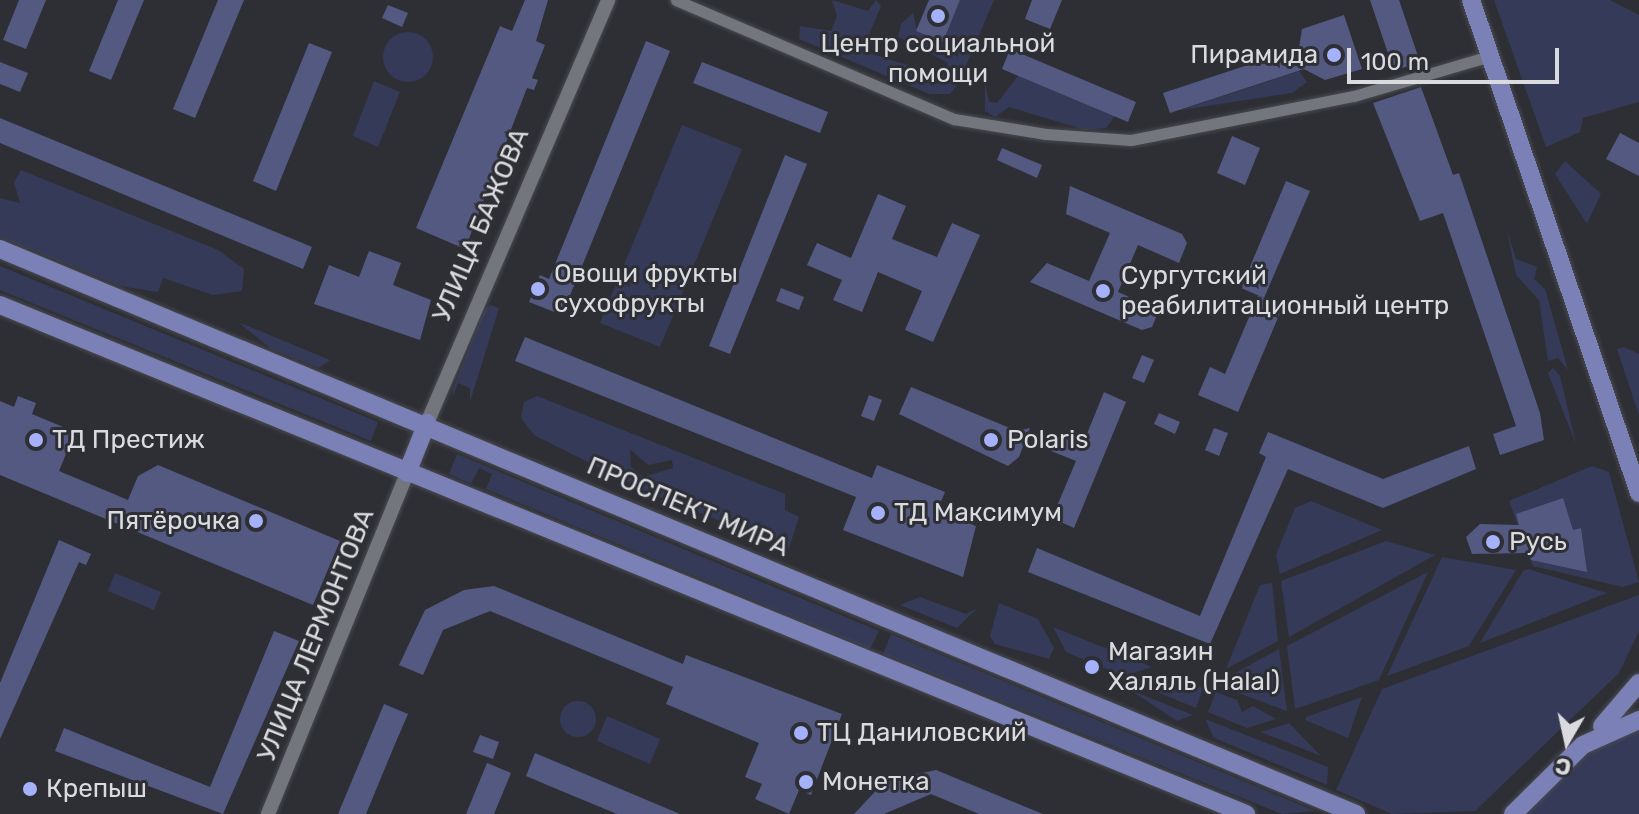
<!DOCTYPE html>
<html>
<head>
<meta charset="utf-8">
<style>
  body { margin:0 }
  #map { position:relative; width:1639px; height:814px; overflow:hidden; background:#2e2f35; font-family:Rubik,sans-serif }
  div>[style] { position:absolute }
  .green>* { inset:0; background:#353a58 }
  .round { border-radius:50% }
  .building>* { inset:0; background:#535981 }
  .roads { filter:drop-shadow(0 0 2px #494a4f) drop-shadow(0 0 2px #494a4f) }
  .minor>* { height:11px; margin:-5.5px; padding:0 5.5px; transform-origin:5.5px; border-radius:5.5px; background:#74767d }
  .tertiary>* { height:14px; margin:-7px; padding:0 7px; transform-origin:7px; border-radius:7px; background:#74767d }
  .primary>* { height:18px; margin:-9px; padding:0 9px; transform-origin:9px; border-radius:9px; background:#7b81b7 }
  .dots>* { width:22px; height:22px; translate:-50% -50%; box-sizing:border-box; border:4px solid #2e2f35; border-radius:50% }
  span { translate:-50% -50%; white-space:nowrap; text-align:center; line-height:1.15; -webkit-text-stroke:6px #2e2f35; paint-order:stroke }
  .poi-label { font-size:26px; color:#dadbdf }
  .right { translate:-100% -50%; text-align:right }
  .left { translate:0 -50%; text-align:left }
  .street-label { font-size:26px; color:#dadbdf }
  .north { position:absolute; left:1527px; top:702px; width:80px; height:80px; -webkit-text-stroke:6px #2e2f35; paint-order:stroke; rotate:189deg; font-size:22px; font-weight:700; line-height:32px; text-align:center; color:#dadbdf }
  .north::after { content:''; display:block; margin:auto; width:28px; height:36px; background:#dadbdf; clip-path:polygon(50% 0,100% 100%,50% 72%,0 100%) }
  .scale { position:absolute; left:1347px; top:48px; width:212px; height:36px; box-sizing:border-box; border:4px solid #dadbdf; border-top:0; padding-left:10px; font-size:24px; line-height:28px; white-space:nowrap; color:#dadbdf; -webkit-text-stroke:6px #2e2f35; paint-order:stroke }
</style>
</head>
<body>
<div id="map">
  <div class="green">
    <i style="clip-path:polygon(832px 0,868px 11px,876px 0,881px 6px,862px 51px,933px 73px,945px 72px,948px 63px,898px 37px,901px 24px,913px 13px,917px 31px,943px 42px,960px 0,994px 0,958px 84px,950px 94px,929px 94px,799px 39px,800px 26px,831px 31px,837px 16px)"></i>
    <i style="clip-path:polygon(1494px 0,1610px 0,1639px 15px,1639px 102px,1583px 118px,1580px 132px,1546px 147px)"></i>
    <i class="round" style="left:383px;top:32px;width:50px;height:50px"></i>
    <i style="clip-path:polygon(1299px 71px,1307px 82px,1292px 93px,1181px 110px)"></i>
    <i style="clip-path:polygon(1018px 76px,1115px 116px,1106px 128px,1085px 130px,1009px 107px,995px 117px,985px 111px,985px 82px,989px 102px,997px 103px)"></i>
    <i style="clip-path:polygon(374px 81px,400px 92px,378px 147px,353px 136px)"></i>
    <i style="clip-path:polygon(682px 125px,742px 149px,660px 347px,600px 323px)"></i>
    <i style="clip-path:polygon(1565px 161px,1601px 194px,1587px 224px,1555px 174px)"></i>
    <i style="clip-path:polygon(21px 170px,218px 250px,244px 269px,242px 291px,213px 295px,163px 278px,158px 292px,120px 286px,0 237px,0 198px,20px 203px,14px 182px)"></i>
    <i style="clip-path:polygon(1507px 231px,1516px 259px,1537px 267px,1534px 279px,1545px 289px,1568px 370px,1558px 358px,1548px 361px,1539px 300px,1516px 275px)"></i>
    <i style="clip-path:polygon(0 266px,378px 422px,371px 441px,0 290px)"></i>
    <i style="clip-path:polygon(491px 305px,499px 308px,470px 402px,470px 388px,458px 383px,453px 397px,453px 389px,485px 308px)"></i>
    <i style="clip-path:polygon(238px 322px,330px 360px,319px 368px,271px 349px)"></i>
    <i style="clip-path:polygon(1624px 347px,1639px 354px,1639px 415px,1617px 349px)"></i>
    <i style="clip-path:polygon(1553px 368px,1560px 376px,1576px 444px,1548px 373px)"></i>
    <i style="clip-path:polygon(evenodd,537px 396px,785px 494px,785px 510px,799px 517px,789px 548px,652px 494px,534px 435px,521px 418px,524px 402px,537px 396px,630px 449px,648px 465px,672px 460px,673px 468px,643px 477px,631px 467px,630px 449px)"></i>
    <i style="clip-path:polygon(457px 454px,879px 631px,870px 649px,486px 489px,492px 474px,479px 468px,471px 484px,449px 474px)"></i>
    <i style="clip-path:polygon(1592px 466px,1609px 472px,1639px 582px,1623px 587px,1533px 566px,1509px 501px)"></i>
    <i style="clip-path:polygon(1311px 501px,1382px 530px,1280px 574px,1276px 555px,1295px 508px)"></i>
    <i style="clip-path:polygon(1386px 541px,1435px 555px,1289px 637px,1281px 581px)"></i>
    <i style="clip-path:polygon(1442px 557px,1516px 570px,1469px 646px,1387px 676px)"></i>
    <i style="clip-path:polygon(1528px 569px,1607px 593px,1480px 643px,1523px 571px)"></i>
    <i style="clip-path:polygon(1428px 572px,1379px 680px,1295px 709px,1287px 646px)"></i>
    <i style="clip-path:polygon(115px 573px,161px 592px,154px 610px,108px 591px)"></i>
    <i style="clip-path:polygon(1272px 583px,1278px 641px,1226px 669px,1260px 585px)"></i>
    <i style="clip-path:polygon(1639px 595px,1639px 631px,1619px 673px,1475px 811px,1392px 814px,1336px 790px,1382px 689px)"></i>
    <i style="clip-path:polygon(920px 597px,966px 614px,977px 608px,957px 628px,900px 605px)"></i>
    <i style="clip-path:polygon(999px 603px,1038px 619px,1054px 648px,1049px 659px,995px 644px,990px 636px)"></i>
    <i style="clip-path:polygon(1053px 627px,1152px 667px,1123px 676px,1066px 652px)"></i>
    <i style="clip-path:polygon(891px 634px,1315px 811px,1282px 814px,883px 654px)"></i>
    <i style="clip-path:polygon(1279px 649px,1287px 711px,1220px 686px,1221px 681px)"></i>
    <i style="clip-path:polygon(1169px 674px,1203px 688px,1196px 708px,1135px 683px)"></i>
    <i style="clip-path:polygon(1130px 690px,1193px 715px,1177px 721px)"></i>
    <i style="clip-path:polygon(1216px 692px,1237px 700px,1242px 712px,1253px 706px,1276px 719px,1247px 728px,1208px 712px)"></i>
    <i style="clip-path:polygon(1362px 697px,1348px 738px,1305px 720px,1306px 717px)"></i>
    <i class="round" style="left:560px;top:701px;width:36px;height:36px"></i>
    <i style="clip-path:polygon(607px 716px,660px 739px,650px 764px,597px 741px)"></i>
    <i style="clip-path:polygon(1205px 719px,1328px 767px,1327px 785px,1214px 738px)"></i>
    <i style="clip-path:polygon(1289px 723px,1321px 756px,1261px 732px)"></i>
    <i style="clip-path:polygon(1639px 730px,1639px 814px,1523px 814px,1594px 746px)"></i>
  </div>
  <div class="building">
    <i style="clip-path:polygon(19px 0,46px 0,26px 49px,3px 40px)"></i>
    <i style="clip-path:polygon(118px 0,144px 0,111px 80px,89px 71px)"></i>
    <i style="clip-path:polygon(218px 0,244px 0,195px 118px,173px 109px)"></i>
    <i style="clip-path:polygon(525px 0,548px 0,536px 41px,545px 45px,532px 78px,538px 80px,534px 90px,527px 88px,465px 249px,416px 228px,500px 26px,512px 31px)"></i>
    <i style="clip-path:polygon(929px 0,960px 0,943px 42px,916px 31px)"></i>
    <i style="clip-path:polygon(1032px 0,1062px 0,1050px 29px,1025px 19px)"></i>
    <i style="clip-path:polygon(1370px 0,1399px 0,1420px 62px,1394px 71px)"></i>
    <i style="clip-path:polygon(388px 5px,408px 13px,402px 27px,382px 18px)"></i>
    <i style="clip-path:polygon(1344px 15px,1362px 69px,1325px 80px,1304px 69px,1170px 113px,1163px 93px,1299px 48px,1302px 29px)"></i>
    <i style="clip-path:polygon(646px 41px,670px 51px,562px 315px,529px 302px,540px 275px,549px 279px)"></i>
    <i style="clip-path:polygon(309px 43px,332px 52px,276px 191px,253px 181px)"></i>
    <i style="clip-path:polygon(1010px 49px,1136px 102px,1128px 122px,1002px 69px)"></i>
    <i style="clip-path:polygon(0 62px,28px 73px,20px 92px,0 84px)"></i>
    <i style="clip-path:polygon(702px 62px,828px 112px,820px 133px,693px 83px)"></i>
    <i style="clip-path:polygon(1421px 87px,1453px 175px,1459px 173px,1540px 413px,1544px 440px,1500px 455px,1493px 434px,1516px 426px,1443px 213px,1420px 221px,1373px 103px)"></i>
    <i style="clip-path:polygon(0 118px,312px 247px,303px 269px,0 143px)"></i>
    <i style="clip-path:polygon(1620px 133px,1639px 143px,1639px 176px,1606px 159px)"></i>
    <i style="clip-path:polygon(1232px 136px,1260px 148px,1245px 185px,1217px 173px)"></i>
    <i style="clip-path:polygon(1002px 148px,1042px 165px,1037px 178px,997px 160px)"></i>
    <i style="clip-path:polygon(785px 155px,807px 164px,730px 354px,709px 346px)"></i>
    <i style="clip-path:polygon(1286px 181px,1310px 191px,1264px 298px,1241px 288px)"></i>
    <i style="clip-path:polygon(1070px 186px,1182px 234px,1187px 243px,1179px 263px,1138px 245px,1118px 292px,1159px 310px,1152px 327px,1142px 330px,1030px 282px,1047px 263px,1089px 281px,1110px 233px,1066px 214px)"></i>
    <i style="clip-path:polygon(878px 194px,906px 206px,892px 239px,937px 257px,952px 223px,980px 235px,933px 342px,905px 330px,922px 291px,878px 272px,862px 312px,833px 300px,842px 280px,807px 265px,817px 243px,851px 258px)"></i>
    <i style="clip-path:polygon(369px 251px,401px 263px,393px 285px,431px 300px,420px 340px,314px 304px,329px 265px,359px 277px)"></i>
    <i style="clip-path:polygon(781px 288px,804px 297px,799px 310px,776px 301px)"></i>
    <i style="clip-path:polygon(1258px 296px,1283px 306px,1238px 412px,1198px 395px,1210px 367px,1225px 374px)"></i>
    <i style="clip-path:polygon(525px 337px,872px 478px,877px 465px,945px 492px,937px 511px,976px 526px,963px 577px,843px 530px,856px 497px,515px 361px)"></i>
    <i style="clip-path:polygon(1142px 355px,1154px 360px,1144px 383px,1132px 378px)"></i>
    <i style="clip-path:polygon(911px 387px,1017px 431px,1030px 428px,1019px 457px,1008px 466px,899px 414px)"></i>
    <i style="clip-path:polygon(1104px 392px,1126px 402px,1074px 528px,1052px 518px,1076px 461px,1046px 449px,1053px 433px,1082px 446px)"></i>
    <i style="clip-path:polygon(869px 395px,882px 400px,874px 421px,861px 416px)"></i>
    <i style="clip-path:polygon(18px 396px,36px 403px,32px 414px,75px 432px,59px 471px,128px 500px,138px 476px,158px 465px,340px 541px,313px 605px,0 475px,0 401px,14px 407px)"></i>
    <i style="clip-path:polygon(1159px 413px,1180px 422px,1175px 434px,1154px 424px)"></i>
    <i style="clip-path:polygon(1214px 428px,1228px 433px,1219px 456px,1205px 450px)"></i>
    <i style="clip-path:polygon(1268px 432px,1383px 479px,1469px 446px,1476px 469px,1383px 508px,1288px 469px,1210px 644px,1028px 572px,1037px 548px,1200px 616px,1266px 457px,1259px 453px)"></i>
    <i style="clip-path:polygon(1563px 498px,1573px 530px,1581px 528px,1587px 572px,1531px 560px,1529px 553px,1472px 554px,1466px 537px,1480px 524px,1519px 525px,1516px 514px)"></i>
    <i style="clip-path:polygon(59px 540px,91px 554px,86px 565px,79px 562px,0 739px,0 683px)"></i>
    <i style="clip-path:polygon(494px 586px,683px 664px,686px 655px,842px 714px,811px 795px,799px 790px,789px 814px,755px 799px,762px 784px,745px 777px,759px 743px,666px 704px,673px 687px,490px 611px,443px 630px,423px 675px,399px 665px,425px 610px,464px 590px)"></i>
    <i style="clip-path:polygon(274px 631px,299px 641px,223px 814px,55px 751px,64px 728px,210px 787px)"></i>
    <i style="clip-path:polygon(384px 704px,408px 714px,395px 744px,366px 814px,338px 814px)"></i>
    <i style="clip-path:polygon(480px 735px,499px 742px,493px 759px,473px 752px)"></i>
    <i style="clip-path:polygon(535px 753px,680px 814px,617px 814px,559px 790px,526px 776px)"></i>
    <i style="clip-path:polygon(487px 763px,511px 773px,494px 814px,466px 814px)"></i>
    <i style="clip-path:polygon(936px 770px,1043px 814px,979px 814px,931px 794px,884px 814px,854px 814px,885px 781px)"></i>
  </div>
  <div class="roads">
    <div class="minor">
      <i style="left:676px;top:0;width:302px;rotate:23.2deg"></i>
      <i style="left:954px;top:119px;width:93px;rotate:9.3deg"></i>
      <i style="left:1046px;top:134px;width:85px;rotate:4deg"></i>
      <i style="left:1131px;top:140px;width:227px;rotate:-11.2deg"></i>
      <i style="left:1354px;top:96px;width:142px;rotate:-16.4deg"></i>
    </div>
    <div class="tertiary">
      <i style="left:427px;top:423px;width:460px;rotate:-66.8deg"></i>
      <i style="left:268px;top:814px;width:368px;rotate:-67.8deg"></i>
    </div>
    <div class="primary">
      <i style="left:1471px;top:0;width:521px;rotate:71.18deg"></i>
      <i style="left:0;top:249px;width:1469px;rotate:22.62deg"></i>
      <i style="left:0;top:305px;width:1346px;rotate:22.22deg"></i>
      <i style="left:407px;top:473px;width:54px;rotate:-68.2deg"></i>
      <i style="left:1602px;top:726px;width:57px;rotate:-49.3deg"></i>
      <i style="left:1513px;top:814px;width:98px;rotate:-44.6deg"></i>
      <i style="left:1583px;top:745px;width:61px;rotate:-24.1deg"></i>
    </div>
  </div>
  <div class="dots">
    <i style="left:938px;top:16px;background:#a6b1fc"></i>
    <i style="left:1334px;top:55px;background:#a6b1fc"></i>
    <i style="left:538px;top:289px;background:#a6b1fc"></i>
    <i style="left:1103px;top:291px;background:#a6b1fc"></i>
    <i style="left:36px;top:440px;background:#a6b1fc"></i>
    <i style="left:991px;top:440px;background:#a6b1fc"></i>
    <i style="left:878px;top:513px;background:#a6b1fc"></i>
    <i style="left:256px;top:521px;background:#a6b1fc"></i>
    <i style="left:1493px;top:542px;background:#a6b1fc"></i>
    <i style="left:1092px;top:667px;background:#a6b1fc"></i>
    <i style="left:801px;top:733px;background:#a6b1fc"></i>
    <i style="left:806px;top:782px;background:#a6b1fc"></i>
    <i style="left:30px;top:789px;background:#a6b1fc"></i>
  </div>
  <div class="poi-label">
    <span style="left:938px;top:59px">Центр социальной<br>помощи</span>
    <span class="right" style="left:1318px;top:55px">Пирамида</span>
    <span class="left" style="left:554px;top:289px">Овощи фрукты<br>сухофрукты</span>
    <span class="left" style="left:1121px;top:291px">Сургутский<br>реабилитационный центр</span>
    <span class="left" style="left:52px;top:440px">ТД Престиж</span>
    <span class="left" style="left:1007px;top:440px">Polaris</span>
    <span class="left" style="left:894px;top:513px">ТД Максимум</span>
    <span class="right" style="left:240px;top:521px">Пятёрочка</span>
    <span class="left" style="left:1509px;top:542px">Русь</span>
    <span class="left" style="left:1108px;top:667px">Магазин<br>Халяль (Halal)</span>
    <span class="left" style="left:817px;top:733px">ТЦ Даниловский</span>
    <span class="left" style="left:822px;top:782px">Монетка</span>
    <span class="left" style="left:46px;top:789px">Крепыш</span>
  </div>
  <div class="street-label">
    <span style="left:481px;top:225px;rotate:-67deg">УЛИЦА БАЖОВА</span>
    <span style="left:688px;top:507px;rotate:23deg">ПРОСПЕКТ МИРА</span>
    <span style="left:316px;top:635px;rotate:-68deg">УЛИЦА ЛЕРМОНТОВА</span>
  </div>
  <div class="north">С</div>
  <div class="scale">100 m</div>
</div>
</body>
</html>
